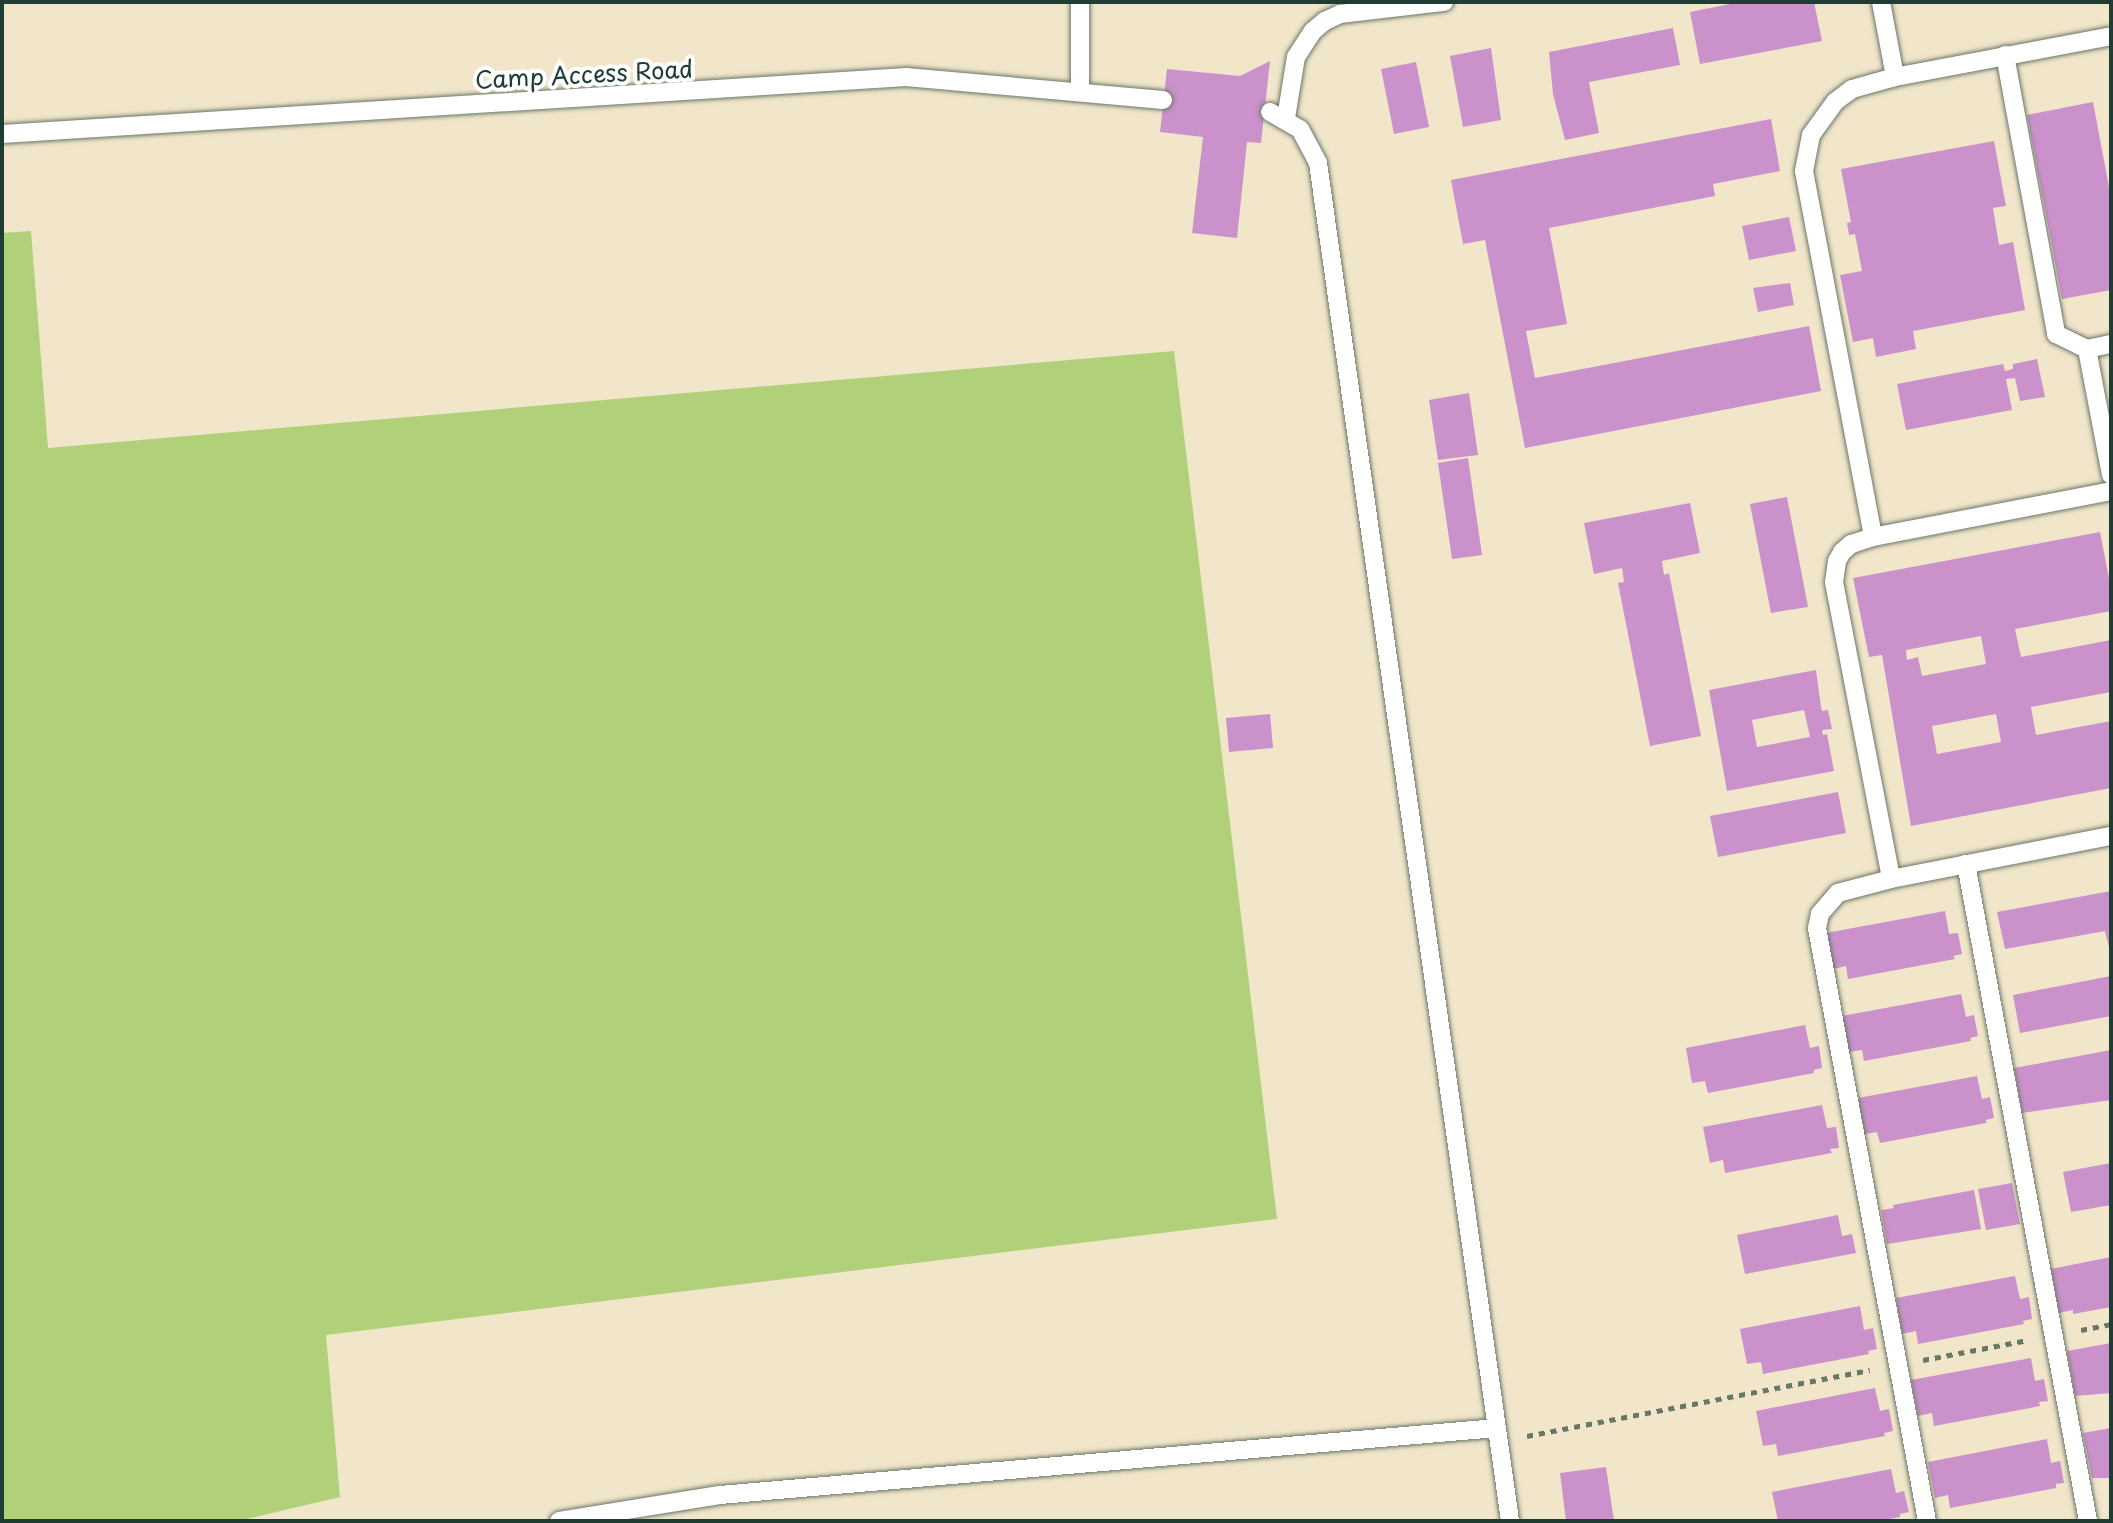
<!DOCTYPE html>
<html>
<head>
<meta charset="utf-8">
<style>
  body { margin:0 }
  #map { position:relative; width:2113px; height:1523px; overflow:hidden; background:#f1e5ca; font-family:"Playpen Sans",sans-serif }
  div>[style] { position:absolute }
  .green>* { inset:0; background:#b0d179 }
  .building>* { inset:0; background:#cb91cb }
  .path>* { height:5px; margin-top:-2.5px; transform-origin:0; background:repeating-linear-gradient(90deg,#687868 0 6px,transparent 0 12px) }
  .roads { filter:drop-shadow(0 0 2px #687868) drop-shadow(0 0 2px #687868) }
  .service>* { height:18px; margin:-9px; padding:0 9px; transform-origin:9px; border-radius:9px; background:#fff }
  span { translate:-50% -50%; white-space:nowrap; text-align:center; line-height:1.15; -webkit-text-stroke:8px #fff; paint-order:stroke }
  .street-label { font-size:24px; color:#1f3d34 }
  .frame { position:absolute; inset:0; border:4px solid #1f3d34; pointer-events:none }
</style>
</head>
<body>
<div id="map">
  <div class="green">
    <i style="clip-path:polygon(31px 231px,48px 448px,1174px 351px,1277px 1219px,326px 1335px,340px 1497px,238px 1521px,2px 1521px,2px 233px)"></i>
  </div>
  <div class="building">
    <i style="clip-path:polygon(1740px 2px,1814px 2px,1822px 41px,1700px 64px,1690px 12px)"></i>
    <i style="clip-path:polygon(1673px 28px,1680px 65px,1589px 82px,1599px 133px,1565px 140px,1553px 94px,1549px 52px)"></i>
    <i style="clip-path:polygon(1491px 48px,1501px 120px,1463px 127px,1450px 56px)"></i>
    <i style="clip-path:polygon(1270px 61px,1261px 143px,1247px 142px,1237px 238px,1192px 233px,1203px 137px,1160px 132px,1167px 69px,1240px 76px)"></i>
    <i style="clip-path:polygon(1416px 62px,1429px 127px,1394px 134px,1381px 69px)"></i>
    <i style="clip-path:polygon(2093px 102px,2111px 198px,2111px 290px,2062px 299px,2027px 115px)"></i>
    <i style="clip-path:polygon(1771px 119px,1780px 171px,1713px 184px,1715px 196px,1549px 228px,1567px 324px,1526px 331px,1535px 378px,1809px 326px,1821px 391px,1525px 448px,1485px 240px,1463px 244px,1451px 180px)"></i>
    <i style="clip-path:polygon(1994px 141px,2006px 206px,1993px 208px,1999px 245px,2013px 242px,2025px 310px,1913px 331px,1916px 349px,1876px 357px,1873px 338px,1853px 342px,1840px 275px,1862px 271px,1855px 234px,1849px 235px,1847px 223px,1851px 222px,1841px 169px)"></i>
    <i style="clip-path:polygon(1789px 217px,1796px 251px,1749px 260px,1742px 226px)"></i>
    <i style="clip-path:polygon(1790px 283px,1794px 305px,1758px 312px,1753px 288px)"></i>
    <i style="clip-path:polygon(2037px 359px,2045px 397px,2020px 401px,2015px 378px,2006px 379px,2012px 410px,1906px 430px,1897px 384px,2003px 364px,2005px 371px,2013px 369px,2013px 364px)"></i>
    <i style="clip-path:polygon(1469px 393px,1478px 455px,1438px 460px,1429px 400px)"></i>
    <i style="clip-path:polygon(1468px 458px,1482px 555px,1452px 559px,1438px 463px)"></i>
    <i style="clip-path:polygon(1787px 497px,1808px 607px,1771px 613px,1750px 504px)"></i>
    <i style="clip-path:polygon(1690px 503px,1700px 553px,1662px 561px,1664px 575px,1669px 573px,1701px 736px,1650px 746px,1618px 583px,1624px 582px,1622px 568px,1594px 574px,1584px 523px)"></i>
    <i style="clip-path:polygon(evenodd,2100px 532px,2111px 589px,2111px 611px,2015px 629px,2021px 657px,2111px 640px,2111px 692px,2031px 707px,2036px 735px,2111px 721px,2111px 788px,1911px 826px,1882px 655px,1869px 657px,1853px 578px,2100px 532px,1981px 636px,1986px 664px,1922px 676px,1918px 657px,1907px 660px,1906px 650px,1981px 636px,2100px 532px,1996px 714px,2001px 742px,1937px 754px,1932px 726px,1996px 714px)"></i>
    <i style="clip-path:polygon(evenodd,1816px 670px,1821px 707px,1822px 711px,1828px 710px,1832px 729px,1822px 730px,1823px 735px,1827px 734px,1834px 771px,1727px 791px,1709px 690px,1816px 670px,1804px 710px,1810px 737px,1757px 747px,1752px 720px,1804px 710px)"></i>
    <i style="clip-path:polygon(1270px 714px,1273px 748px,1229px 752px,1226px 718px)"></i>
    <i style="clip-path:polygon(1838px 792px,1846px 833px,1718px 857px,1710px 816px)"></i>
    <i style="clip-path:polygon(2111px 891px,2111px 956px,2105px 931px,2005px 949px,1997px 912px)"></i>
    <i style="clip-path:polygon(1945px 911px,1949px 934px,1958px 933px,1962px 954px,1953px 956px,1955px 959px,1848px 979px,1846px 966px,1833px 969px,1826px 933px)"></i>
    <i style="clip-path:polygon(2111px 976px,2111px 1016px,2020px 1033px,2013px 995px)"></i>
    <i style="clip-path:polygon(1961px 994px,1966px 1017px,1974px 1015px,1978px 1036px,1970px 1038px,1971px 1041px,1864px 1061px,1862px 1050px,1849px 1052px,1842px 1016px)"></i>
    <i style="clip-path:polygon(1805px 1025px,1810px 1048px,1819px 1046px,1822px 1068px,1814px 1070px,1814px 1073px,1708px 1093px,1705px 1081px,1692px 1083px,1686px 1048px)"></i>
    <i style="clip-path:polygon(2111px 1050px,2111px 1100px,2022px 1113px,2014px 1068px)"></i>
    <i style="clip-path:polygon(1977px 1076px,1982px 1099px,1990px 1097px,1994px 1118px,1986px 1120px,1986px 1123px,1880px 1143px,1877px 1132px,1864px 1134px,1858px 1098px)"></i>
    <i style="clip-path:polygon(1822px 1105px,1827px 1128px,1836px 1127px,1839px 1148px,1830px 1149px,1832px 1153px,1725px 1173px,1723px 1160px,1710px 1163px,1703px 1127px)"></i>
    <i style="clip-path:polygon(2111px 1163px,2111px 1205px,2071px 1212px,2063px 1172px)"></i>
    <i style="clip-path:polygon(2012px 1183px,2020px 1224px,1986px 1230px,1978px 1189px)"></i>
    <i style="clip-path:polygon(1974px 1190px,1981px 1229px,1887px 1244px,1881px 1210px,1894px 1208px,1893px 1205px)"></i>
    <i style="clip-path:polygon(1838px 1215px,1842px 1236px,1852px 1234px,1856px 1253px,1745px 1274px,1737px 1235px)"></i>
    <i style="clip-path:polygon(2111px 1257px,2111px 1307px,2073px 1314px,2073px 1310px,2059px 1313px,2051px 1269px)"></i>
    <i style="clip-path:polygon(2015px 1276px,2020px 1299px,2029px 1297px,2032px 1319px,2023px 1321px,2024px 1324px,1918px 1344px,1916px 1331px,1902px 1334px,1896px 1298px)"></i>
    <i style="clip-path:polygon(1860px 1306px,1864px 1330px,1873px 1328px,1877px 1349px,1868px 1351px,1869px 1354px,1763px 1374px,1761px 1362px,1747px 1364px,1740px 1329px)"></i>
    <i style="clip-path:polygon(2111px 1343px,2111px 1393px,2075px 1396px,2067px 1351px)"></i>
    <i style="clip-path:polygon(2031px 1358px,2035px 1381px,2044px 1379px,2048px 1401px,2039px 1402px,2040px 1406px,1934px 1426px,1932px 1413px,1918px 1416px,1911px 1380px)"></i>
    <i style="clip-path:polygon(1875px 1388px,1880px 1411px,1889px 1409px,1893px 1431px,1884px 1433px,1885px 1436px,1778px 1456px,1776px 1444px,1763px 1446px,1756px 1411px)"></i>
    <i style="clip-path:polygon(2111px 1428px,2111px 1478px,2092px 1478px,2083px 1433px)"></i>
    <i style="clip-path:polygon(2047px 1439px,2051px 1463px,2060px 1461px,2064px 1483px,2056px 1484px,2056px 1488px,1950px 1508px,1948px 1495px,1935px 1498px,1928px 1462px)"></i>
    <i style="clip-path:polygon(1606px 1467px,1614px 1521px,1566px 1521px,1560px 1473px)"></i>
    <i style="clip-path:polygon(1891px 1469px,1896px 1493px,1904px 1491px,1909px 1512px,1900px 1514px,1900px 1517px,1879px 1521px,1778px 1521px,1772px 1492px)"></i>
  </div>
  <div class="path">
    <i style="left:2081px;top:1330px;width:31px;rotate:-11deg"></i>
    <i style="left:1923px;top:1360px;width:107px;rotate:-10.8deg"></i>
    <i style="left:1527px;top:1436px;width:349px;rotate:-10.9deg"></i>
  </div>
  <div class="roads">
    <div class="service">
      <i style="left:1080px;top:2px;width:89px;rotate:90deg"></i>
      <i style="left:1881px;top:2px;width:76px;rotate:79.4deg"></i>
      <i style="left:1895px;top:77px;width:45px;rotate:164.4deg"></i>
      <i style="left:1852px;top:89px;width:21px;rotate:143deg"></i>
      <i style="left:1835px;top:102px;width:41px;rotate:126deg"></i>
      <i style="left:1811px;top:135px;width:37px;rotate:101deg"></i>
      <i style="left:1804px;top:171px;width:372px;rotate:79.3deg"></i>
      <i style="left:1873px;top:537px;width:23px;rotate:162deg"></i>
      <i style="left:1851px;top:544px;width:12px;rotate:138deg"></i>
      <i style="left:1842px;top:552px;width:10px;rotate:119deg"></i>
      <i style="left:1837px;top:561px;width:21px;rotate:98deg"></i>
      <i style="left:1834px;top:582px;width:302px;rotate:79.1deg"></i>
      <i style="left:1891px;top:879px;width:55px;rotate:165.2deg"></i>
      <i style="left:1838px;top:893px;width:28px;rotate:131deg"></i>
      <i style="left:1820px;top:914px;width:14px;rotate:102deg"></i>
      <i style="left:1817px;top:928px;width:603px;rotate:79.49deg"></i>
      <i style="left:2005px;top:55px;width:284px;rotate:79.6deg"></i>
      <i style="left:2056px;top:334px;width:34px;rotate:26deg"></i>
      <i style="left:2087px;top:349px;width:128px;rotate:79.2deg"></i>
      <i style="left:1895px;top:77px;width:220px;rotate:-10.7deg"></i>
      <i style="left:1270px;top:112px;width:34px;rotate:30deg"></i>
      <i style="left:1300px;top:129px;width:38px;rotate:62deg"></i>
      <i style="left:1318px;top:163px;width:1372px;rotate:81.95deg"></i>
      <i style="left:1286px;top:118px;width:62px;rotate:-80.7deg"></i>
      <i style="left:1296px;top:57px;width:31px;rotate:-57deg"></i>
      <i style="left:1313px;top:31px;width:16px;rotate:-40deg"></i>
      <i style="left:1325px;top:21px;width:17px;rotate:-25deg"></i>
      <i style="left:1340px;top:14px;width:105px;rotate:-6.6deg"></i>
      <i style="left:2px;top:134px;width:906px;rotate:-3.61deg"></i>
      <i style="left:906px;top:77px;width:258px;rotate:5.1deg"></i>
      <i style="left:2087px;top:349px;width:25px;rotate:-12deg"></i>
      <i style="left:1873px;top:537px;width:242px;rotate:-10.9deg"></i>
      <i style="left:1966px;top:864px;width:668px;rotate:79.48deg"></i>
      <i style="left:1891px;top:879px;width:224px;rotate:-11.1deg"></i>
      <i style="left:559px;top:1521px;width:163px;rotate:-9.2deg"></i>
      <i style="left:720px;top:1495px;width:779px;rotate:-4.93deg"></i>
    </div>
  </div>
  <div class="street-label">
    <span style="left:584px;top:74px;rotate:-3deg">Camp Access Road</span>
  </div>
  <div class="frame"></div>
</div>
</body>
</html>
